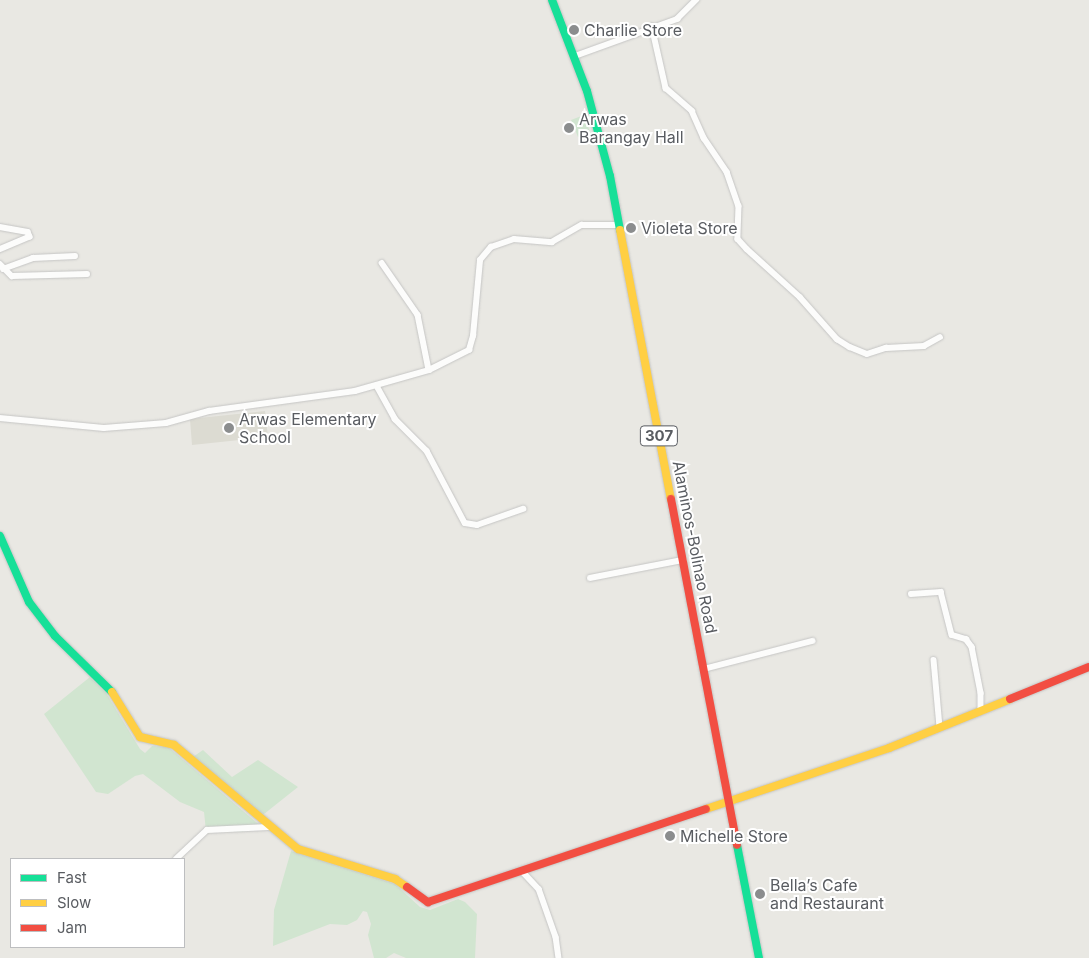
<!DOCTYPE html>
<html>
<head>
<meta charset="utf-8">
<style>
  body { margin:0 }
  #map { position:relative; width:1089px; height:958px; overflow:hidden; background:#e9e8e3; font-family:Inter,sans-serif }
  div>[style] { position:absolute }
  .education>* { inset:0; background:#dcdbd2 }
  .green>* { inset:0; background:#d1e5d0 }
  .roads { filter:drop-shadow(0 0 1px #c5c5c4) drop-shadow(0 0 1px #c5c5c4) }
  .street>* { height:5.5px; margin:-2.75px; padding:0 2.75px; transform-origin:2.75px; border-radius:2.75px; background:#fcfcfb }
  .fast>* { height:8px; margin:-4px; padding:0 4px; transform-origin:4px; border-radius:4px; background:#16e098 }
  .slow>* { height:8px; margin:-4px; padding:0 4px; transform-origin:4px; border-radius:4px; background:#ffcf43 }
  .jam>* { height:8px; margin:-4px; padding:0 4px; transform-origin:4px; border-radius:4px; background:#f24e42 }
  .dots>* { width:14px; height:14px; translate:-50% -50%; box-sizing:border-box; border:2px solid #fff; border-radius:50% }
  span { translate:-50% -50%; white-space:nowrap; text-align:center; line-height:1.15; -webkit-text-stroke:4px #fff; paint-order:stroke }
  .shield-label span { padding:1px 4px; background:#fff; border:1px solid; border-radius:4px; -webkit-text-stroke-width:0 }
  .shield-label { font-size:15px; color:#595c61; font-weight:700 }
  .poi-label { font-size:16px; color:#595c61 }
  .left { translate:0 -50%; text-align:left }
  .street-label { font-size:16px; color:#595c61 }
  .legend { position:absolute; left:10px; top:858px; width:175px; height:90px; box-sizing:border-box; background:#fff; border:1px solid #bdbec0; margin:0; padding:6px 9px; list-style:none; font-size:15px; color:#595c61 }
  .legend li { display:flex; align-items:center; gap:10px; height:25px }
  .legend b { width:25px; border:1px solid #bdbec0 }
</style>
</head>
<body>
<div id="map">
  <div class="education">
    <i style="clip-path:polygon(265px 411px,268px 437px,192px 445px,190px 419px)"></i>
  </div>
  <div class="green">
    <i style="clip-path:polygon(584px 115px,590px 132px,578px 137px,571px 120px)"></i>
    <i style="clip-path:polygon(90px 677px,106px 693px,140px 749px,145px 753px,152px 746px,168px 747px,262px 827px,241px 832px,206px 831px,204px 812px,180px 802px,143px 774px,135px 776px,108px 794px,96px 792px,44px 714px)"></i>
    <i style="clip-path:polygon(203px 750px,232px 777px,258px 760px,298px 787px,259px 818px,190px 759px)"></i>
    <i style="clip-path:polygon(291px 851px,395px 884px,420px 907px,430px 910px,458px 899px,465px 902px,477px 914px,475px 958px,406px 958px,394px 953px,386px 958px,374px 958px,368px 935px,371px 924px,367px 912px,363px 911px,357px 920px,347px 925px,330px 924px,273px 946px,274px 910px)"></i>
  </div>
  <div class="roads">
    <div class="street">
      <i style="left:652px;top:26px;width:64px;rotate:77.3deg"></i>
      <i style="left:666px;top:88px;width:35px;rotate:41deg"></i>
      <i style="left:692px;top:111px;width:30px;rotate:66deg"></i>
      <i style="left:704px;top:138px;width:41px;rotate:55.9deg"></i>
      <i style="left:727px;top:172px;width:36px;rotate:71deg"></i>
      <i style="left:739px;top:206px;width:33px;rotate:92deg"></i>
      <i style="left:738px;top:239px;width:13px;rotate:48deg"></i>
      <i style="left:747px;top:249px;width:72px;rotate:42.2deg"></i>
      <i style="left:800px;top:297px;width:56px;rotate:48.6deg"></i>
      <i style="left:837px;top:339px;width:15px;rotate:32deg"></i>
      <i style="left:850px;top:347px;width:18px;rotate:22deg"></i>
      <i style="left:867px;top:354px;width:20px;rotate:-18deg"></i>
      <i style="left:886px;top:348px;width:38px;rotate:-3deg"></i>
      <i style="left:924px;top:346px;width:18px;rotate:-29deg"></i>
      <i style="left:575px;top:56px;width:109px;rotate:-19.9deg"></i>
      <i style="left:677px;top:19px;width:27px;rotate:-45deg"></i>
      <i style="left:0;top:227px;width:28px;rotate:10deg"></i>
      <i style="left:28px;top:232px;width:5px;rotate:68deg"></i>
      <i style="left:30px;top:237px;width:33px;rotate:157deg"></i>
      <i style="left:382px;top:263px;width:63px;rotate:55.3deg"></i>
      <i style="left:418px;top:315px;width:56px;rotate:78.7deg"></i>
      <i style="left:0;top:264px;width:17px;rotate:45deg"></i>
      <i style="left:12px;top:276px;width:75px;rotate:-1.5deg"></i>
      <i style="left:3px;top:269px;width:32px;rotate:-20deg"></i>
      <i style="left:33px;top:258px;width:42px;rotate:-2.7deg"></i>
      <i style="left:377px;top:386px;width:38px;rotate:61deg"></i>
      <i style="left:395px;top:419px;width:45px;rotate:45deg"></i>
      <i style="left:427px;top:451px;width:81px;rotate:62.2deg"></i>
      <i style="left:465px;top:523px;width:12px;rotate:9deg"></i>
      <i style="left:477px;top:525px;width:49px;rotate:-19.2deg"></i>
      <i style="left:0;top:418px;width:104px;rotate:5.5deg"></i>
      <i style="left:104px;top:428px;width:62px;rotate:-4.6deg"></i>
      <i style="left:166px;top:423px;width:45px;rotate:-15.6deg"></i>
      <i style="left:209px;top:411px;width:147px;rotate:-7.8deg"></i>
      <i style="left:355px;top:391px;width:77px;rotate:-15.8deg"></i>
      <i style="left:429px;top:370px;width:45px;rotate:-26.6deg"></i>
      <i style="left:469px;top:350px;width:15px;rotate:-74deg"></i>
      <i style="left:473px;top:336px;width:76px;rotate:-84.7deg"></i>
      <i style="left:480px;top:260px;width:17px;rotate:-50deg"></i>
      <i style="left:491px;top:247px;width:24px;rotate:-19deg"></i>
      <i style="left:514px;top:239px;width:38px;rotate:5deg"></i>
      <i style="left:552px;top:242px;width:34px;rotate:-30deg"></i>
      <i style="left:582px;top:225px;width:36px"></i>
      <i style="left:590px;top:578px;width:95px;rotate:-11deg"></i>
      <i style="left:911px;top:594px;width:30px;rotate:-4deg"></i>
      <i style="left:941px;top:592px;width:44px;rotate:75.7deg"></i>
      <i style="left:952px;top:635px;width:15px;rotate:16deg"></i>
      <i style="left:966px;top:639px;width:10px;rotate:53deg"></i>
      <i style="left:972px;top:647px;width:47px;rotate:78.9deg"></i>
      <i style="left:981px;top:693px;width:18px;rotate:90deg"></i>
      <i style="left:934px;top:660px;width:67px;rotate:84.9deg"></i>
      <i style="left:704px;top:669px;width:112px;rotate:-14.5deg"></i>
      <i style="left:176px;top:859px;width:42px;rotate:-43.1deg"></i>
      <i style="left:207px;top:830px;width:61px;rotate:-2.8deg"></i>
      <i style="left:522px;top:871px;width:25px;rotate:47deg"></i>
      <i style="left:539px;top:889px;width:51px;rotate:70.5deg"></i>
      <i style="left:556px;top:937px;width:21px;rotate:82deg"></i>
    </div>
    <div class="fast">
      <i style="left:552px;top:0;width:97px;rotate:69deg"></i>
      <i style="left:587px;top:91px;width:88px;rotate:74.9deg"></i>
      <i style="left:610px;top:176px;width:55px;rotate:79.5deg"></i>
      <i style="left:0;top:536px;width:72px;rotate:66.3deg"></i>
      <i style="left:29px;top:602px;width:43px;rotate:52.6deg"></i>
      <i style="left:55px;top:636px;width:80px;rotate:44.5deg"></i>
      <i style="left:737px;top:845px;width:115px;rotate:79deg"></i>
    </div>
    <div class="slow">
      <i style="left:620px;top:230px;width:274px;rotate:79.3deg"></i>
      <i style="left:112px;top:692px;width:53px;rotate:58.1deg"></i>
      <i style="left:140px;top:737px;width:35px;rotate:13deg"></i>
      <i style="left:174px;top:745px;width:162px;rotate:40deg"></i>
      <i style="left:298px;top:849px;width:102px;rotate:17.2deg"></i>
      <i style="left:395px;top:879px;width:14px;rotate:34deg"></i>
      <i style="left:706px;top:809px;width:193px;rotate:-18.4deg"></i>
      <i style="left:889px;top:748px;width:131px;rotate:-22deg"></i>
    </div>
    <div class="jam">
      <i style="left:671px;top:499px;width:352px;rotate:79.2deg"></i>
      <i style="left:1010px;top:699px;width:85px;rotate:-22.1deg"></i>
      <i style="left:407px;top:887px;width:26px;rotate:36deg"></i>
      <i style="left:428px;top:902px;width:293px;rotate:-18.5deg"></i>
    </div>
  </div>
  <div class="dots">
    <i style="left:574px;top:30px;background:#8b8d8e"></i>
    <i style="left:569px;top:128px;background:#8b8d8e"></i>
    <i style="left:631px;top:228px;background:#8b8d8e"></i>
    <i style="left:229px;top:428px;background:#8b8d8e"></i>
    <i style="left:670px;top:836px;background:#8b8d8e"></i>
    <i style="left:760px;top:894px;background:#8b8d8e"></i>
  </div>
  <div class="shield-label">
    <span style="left:659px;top:436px">307</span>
  </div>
  <div class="poi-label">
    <span class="left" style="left:584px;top:30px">Charlie Store</span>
    <span class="left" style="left:579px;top:128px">Arwas<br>Barangay Hall</span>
    <span class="left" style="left:641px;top:228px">Violeta Store</span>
    <span class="left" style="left:239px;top:428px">Arwas Elementary<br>School</span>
    <span class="left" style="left:680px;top:836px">Michelle Store</span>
    <span class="left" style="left:770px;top:894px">Bella’s Cafe<br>and Restaurant</span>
  </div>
  <div class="street-label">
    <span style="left:695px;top:547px;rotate:79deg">Alaminos-Bolinao Road</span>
  </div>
  <ul class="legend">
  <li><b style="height:6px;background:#16e098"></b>Fast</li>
  <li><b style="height:6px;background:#ffcf43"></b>Slow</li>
  <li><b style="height:6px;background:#f24e42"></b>Jam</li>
  </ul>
</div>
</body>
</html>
